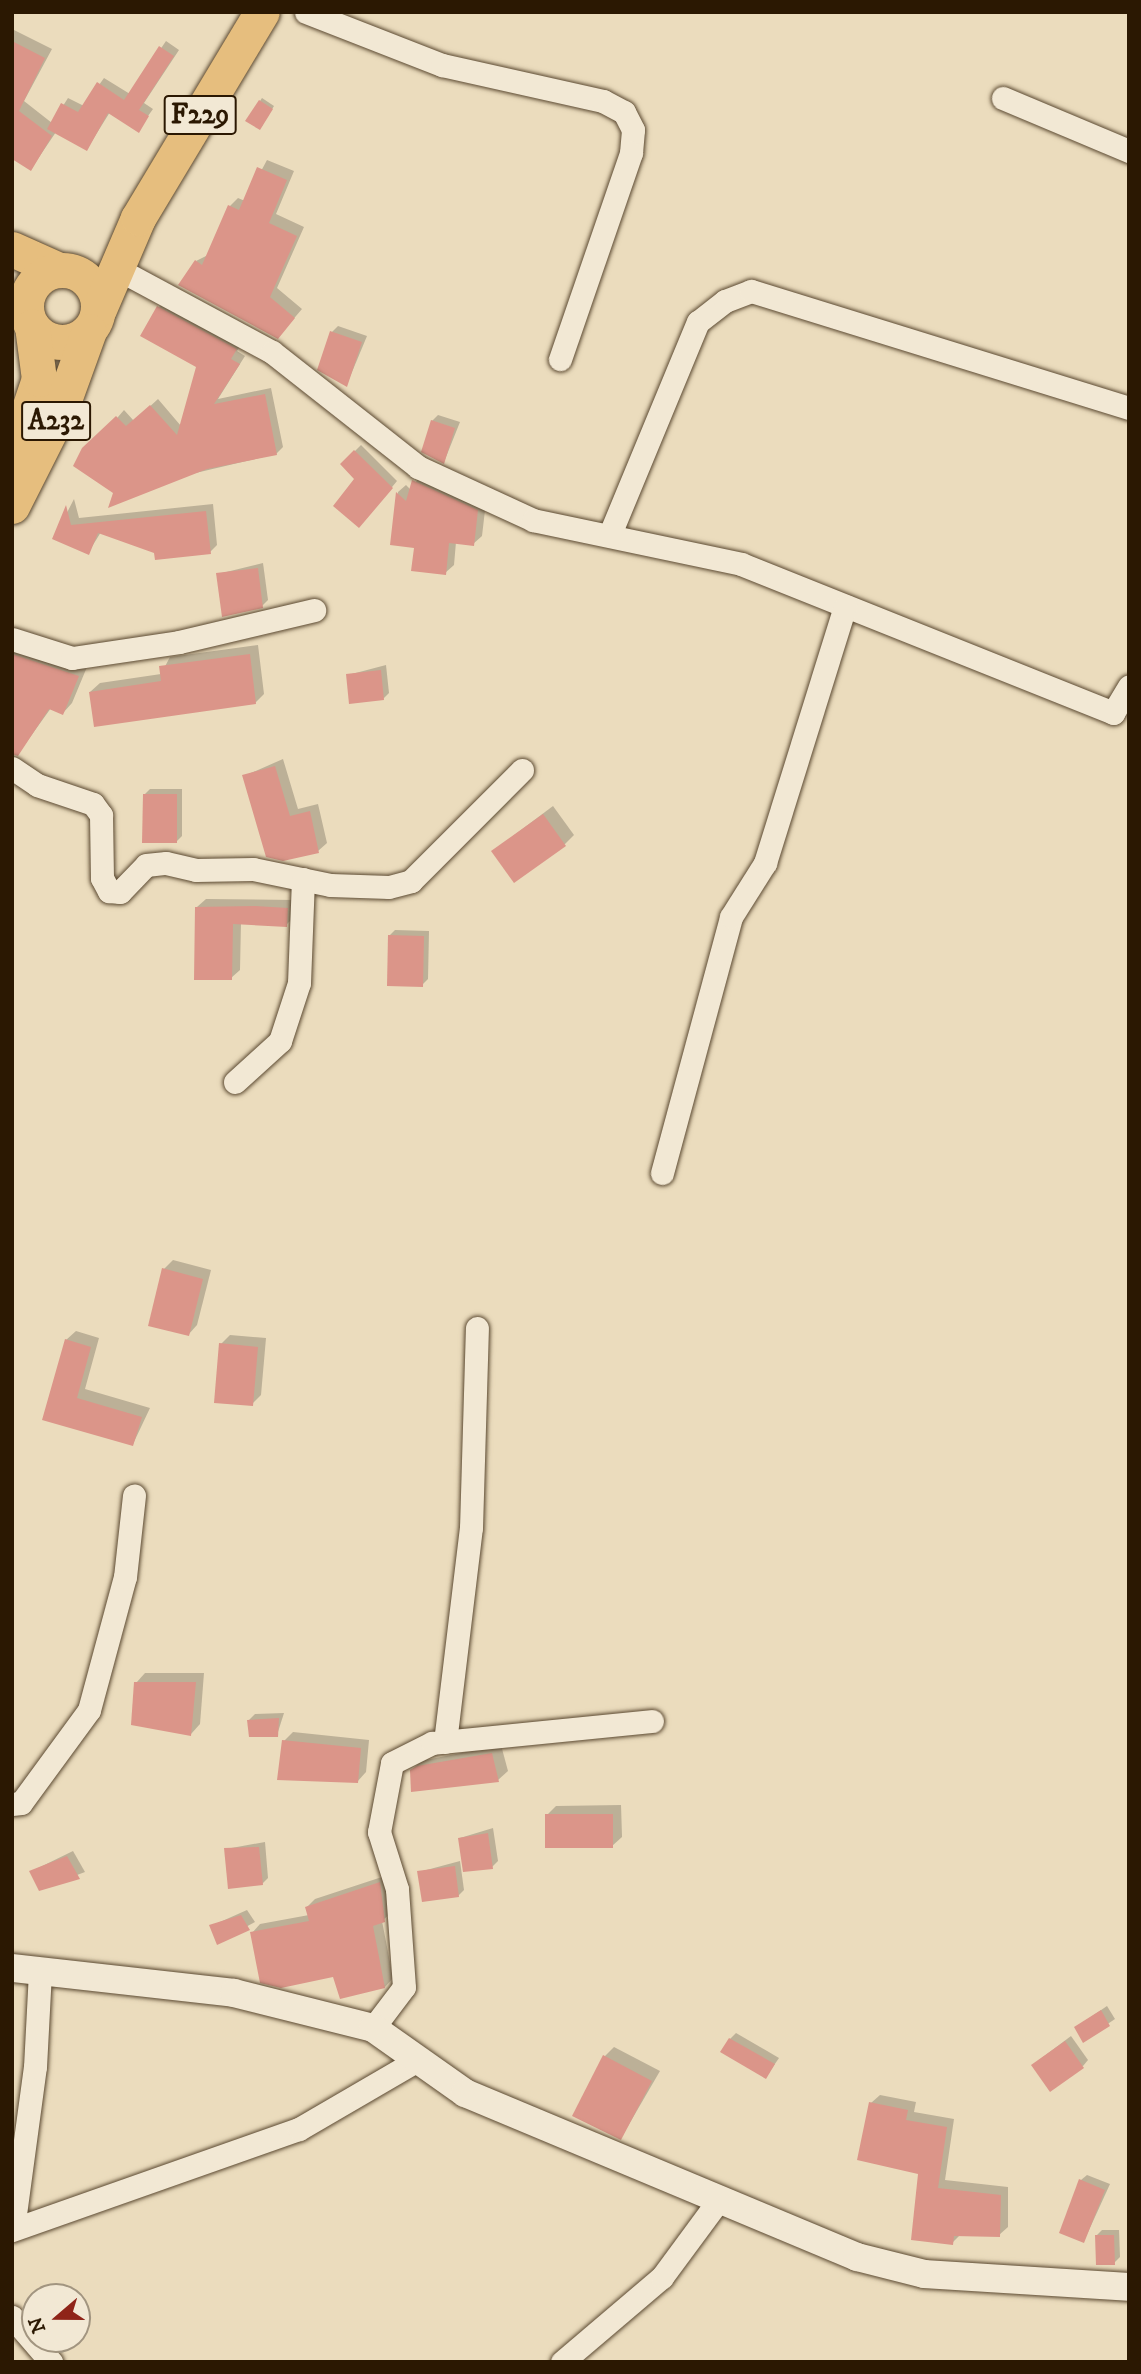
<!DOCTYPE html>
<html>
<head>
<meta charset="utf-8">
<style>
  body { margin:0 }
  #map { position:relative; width:1141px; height:2374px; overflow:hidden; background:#ebdcbd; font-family:"IM FELL DW Pica",serif }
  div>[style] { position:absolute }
  .shadow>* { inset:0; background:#0003 }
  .building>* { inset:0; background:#db9589 }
  .roads { filter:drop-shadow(0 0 2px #5b4931) drop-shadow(0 0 2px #5b4931) }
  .minor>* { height:23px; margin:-11.5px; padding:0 11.5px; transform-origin:11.5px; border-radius:11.5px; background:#f2e8d4 }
  .tertiary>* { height:28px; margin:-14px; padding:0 14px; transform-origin:14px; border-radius:14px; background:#f2e8d4 }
  .primary>* { height:35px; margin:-17.5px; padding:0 17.5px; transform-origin:17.5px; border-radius:17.5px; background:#e6be7e }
  .primary>.ring { margin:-17.5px; padding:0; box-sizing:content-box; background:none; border:35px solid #e6be7e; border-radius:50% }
  span { translate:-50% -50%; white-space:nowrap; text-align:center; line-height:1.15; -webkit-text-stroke:7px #f2e8d4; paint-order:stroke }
  .shield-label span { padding:2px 5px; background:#f2e8d4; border:2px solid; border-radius:5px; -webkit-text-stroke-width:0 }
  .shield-label { font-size:28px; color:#2b1802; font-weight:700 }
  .frame { position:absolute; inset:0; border:14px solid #2b1802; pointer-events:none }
  .north { position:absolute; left:21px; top:2283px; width:70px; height:70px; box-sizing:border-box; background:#f2e8d4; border:2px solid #a29580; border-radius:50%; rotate:250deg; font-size:19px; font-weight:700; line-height:28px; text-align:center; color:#2b1802 }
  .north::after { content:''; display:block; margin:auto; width:24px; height:32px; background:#8f2418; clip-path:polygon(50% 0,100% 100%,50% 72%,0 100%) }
</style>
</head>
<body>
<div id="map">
  <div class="shadow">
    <i style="clip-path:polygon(12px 29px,52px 49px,24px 101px,52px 123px,68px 98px,84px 106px,104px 78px,130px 94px,166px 41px,179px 50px,144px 103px,153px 109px,138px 130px,110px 112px,87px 149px,56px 132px,31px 169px,12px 98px)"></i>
    <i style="clip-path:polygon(262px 98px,274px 106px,262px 126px,260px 101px)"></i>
    <i style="clip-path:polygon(267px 160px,294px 171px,276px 214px,304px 227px,277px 288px,302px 309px,278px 337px,196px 261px,208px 255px,230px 206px,238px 198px,245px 201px)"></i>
    <i style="clip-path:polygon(166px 300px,243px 342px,237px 351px,245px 356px,218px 399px,271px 388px,283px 447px,276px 454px,115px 492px,76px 466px,124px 410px,134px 421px,158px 399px,181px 426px,198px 366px,159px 307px)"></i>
    <i style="clip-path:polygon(338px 326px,367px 336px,347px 384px,332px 332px)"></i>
    <i style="clip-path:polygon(438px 415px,460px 422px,444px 462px,432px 421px)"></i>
    <i style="clip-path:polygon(361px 445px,397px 481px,365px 520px,357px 479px,342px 464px)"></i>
    <i style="clip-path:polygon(422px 472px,486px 502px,482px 536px,473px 544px,456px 542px,454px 565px,445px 573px,416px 547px,392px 544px,398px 492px,406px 485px,411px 490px)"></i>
    <i style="clip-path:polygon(74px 499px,79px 518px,213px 504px,217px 545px,210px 552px,156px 552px,101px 532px,88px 553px,54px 538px)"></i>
    <i style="clip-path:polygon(263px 563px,268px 600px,262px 606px,218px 574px)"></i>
    <i style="clip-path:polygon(12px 640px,87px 667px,72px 703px,63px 713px,51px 708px,18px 754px,12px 754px)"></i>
    <i style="clip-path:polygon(258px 645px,264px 694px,255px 703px,90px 692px,100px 683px,161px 674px,170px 657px)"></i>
    <i style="clip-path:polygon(386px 665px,389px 693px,383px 699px,348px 675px)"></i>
    <i style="clip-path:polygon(283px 759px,298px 809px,318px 804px,327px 843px,318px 851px,244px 776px)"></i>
    <i style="clip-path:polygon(150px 789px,182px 789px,182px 836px,176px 842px,145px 794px)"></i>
    <i style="clip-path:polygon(553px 806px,574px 835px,565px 844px,493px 851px)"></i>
    <i style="clip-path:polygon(206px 899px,296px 900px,295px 916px,286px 925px,241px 922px,240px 970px,231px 978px,197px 907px)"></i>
    <i style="clip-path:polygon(395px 930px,429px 931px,428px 979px,422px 985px,389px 936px)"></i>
    <i style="clip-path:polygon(173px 1260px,211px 1270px,197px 1325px,188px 1335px,164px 1269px)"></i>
    <i style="clip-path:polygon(76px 1331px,99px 1338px,85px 1389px,150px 1408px,133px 1444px,44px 1419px,66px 1340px)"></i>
    <i style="clip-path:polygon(230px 1335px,266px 1338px,261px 1395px,252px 1404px,221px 1344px)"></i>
    <i style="clip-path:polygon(145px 1673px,204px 1673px,200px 1724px,191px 1734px,136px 1683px)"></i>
    <i style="clip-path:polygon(284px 1713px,277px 1735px,249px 1720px,255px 1714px)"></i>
    <i style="clip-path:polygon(293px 1732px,369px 1740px,366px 1772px,357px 1782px,284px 1741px)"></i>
    <i style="clip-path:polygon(501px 1745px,508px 1771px,498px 1780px,412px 1770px,421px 1761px)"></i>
    <i style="clip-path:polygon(621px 1805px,622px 1837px,612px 1846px,547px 1815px,556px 1806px)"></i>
    <i style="clip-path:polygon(493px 1828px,498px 1861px,492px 1867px,460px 1838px)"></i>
    <i style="clip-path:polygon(265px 1842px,268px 1878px,262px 1884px,226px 1849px)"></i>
    <i style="clip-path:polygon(73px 1851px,85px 1872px,40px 1889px,32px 1871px)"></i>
    <i style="clip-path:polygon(460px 1861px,464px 1890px,458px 1896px,419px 1872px)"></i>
    <i style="clip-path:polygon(388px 1875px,393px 1911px,382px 1921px,393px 1978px,385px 1987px,335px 1975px,252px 1933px,260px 1924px,309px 1915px,307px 1907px,315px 1899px)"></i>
    <i style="clip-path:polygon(247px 1910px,255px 1922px,218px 1942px,211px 1926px)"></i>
    <i style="clip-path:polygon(1107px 2006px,1115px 2019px,1084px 2040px,1076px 2027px)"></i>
    <i style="clip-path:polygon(736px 2033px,779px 2058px,766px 2077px,730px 2039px)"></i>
    <i style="clip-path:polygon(1071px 2036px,1088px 2060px,1083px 2066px,1039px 2060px)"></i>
    <i style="clip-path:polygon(614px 2047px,660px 2071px,621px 2138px,605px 2056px)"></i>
    <i style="clip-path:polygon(880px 2095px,916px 2102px,914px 2112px,954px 2119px,945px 2180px,1008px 2187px,1008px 2227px,999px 2235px,961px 2234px,952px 2243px,920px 2172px,871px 2103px)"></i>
    <i style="clip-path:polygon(1087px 2175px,1110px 2184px,1084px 2241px,1081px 2180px)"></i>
    <i style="clip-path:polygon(1102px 2230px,1119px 2230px,1120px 2257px,1114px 2263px,1096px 2236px)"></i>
  </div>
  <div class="building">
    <i style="clip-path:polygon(12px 41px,45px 58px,19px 111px,52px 136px,31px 171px,12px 159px)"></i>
    <i style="clip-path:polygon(159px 46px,174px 56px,139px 110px,149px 116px,139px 133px,108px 113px,87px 151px,47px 129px,61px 103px,78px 112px,97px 82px,124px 100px)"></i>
    <i style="clip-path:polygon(259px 100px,273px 109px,260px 130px,245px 121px)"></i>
    <i style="clip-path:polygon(257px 167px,287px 180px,269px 223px,297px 236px,270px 297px,295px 318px,278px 339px,178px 285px,195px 260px,202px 265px,228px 205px,239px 210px)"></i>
    <i style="clip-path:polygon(157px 306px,237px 349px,231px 359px,240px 364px,214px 404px,265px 394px,277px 455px,207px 469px,108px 508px,113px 493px,73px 466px,82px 448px,116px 416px,126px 426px,150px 405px,177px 435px,196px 367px,140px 336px)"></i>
    <i style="clip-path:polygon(330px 331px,362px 342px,347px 387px,317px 370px)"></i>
    <i style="clip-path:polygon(431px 420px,455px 428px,444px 464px,421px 452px)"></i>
    <i style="clip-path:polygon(354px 450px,393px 488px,359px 528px,333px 506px,354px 479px,340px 464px)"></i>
    <i style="clip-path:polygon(412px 480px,478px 510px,474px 546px,449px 543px,446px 575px,411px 571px,414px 548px,390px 545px,396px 492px,406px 501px)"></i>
    <i style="clip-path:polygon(66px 505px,71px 525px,206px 511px,211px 554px,155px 560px,154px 553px,98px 533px,89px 555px,52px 539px)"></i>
    <i style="clip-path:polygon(258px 568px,263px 608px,222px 617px,216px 573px)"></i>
    <i style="clip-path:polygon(12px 654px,79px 676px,63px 715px,49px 709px,18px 756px,12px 754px)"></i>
    <i style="clip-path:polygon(250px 654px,256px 704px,94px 727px,89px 692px,161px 681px,159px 666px)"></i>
    <i style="clip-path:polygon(381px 670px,384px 700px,349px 704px,346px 674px)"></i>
    <i style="clip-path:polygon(275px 766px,290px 816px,310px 811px,319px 853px,283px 861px,266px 857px,242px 775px)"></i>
    <i style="clip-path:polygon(143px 794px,177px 794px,177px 843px,142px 843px)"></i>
    <i style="clip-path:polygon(543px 814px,566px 846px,514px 883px,491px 851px)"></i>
    <i style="clip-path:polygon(255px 906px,288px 908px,287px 927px,233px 924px,232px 980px,194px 980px,195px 907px)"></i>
    <i style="clip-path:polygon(388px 935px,424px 936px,423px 987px,387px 986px)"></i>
    <i style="clip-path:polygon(162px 1268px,203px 1279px,189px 1336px,148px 1326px)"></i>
    <i style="clip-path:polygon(65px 1339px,91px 1347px,77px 1398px,142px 1417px,133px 1446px,42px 1420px)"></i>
    <i style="clip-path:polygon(219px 1343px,258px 1347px,253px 1406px,214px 1403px)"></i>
    <i style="clip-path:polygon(134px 1682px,196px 1682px,191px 1736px,131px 1725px)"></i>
    <i style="clip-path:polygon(279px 1718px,278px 1737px,249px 1737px,247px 1720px)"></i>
    <i style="clip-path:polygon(282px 1740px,361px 1748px,358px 1783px,277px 1780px)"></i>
    <i style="clip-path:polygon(492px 1753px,499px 1782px,411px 1792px,410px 1770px,417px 1766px)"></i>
    <i style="clip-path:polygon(545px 1814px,613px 1814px,613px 1848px,545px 1848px)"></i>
    <i style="clip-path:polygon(488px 1833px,493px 1869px,463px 1872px,458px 1838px)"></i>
    <i style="clip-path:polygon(259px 1847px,263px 1885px,228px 1889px,224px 1848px)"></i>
    <i style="clip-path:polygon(67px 1856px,80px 1879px,39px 1891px,29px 1871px)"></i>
    <i style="clip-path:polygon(455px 1866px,459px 1897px,422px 1902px,417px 1871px)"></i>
    <i style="clip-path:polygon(380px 1882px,385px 1922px,373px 1926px,385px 1988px,340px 1999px,333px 1977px,281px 1988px,260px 1983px,250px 1932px,309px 1921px,305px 1907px)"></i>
    <i style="clip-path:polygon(241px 1915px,250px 1930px,217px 1945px,209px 1925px)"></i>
    <i style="clip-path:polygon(1101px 2010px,1110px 2026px,1083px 2043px,1074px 2027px)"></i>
    <i style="clip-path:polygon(729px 2038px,775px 2064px,766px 2079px,720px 2052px)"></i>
    <i style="clip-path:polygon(1065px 2041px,1084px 2068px,1050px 2092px,1031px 2065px)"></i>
    <i style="clip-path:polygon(603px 2055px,652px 2081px,621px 2140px,572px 2116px)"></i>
    <i style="clip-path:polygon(869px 2102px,908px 2110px,906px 2120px,947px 2127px,938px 2188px,1001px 2195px,1000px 2237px,954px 2236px,953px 2245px,911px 2240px,918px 2174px,857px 2160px)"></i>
    <i style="clip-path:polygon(1079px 2179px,1105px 2190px,1084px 2243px,1059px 2233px)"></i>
    <i style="clip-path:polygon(1095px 2235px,1114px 2235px,1115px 2265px,1096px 2265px)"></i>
  </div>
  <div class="roads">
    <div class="minor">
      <i style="left:306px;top:12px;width:146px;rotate:21.3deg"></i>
      <i style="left:442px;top:65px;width:165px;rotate:12.6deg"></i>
      <i style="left:603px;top:101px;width:24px;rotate:28deg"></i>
      <i style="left:624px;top:112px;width:20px;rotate:63deg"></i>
      <i style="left:633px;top:130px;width:23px;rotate:95deg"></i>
      <i style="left:631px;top:153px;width:218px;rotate:109deg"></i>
      <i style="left:1003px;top:98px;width:137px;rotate:22.8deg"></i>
      <i style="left:116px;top:268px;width:177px;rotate:28.3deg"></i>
      <i style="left:272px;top:352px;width:186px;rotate:38.2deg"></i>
      <i style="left:418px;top:467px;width:127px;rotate:24.7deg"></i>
      <i style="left:533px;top:520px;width:213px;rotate:11.9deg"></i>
      <i style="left:741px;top:564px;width:401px;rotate:21.8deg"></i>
      <i style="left:1113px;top:713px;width:31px;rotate:-59deg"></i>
      <i style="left:610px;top:534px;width:230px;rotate:-67.5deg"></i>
      <i style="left:698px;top:322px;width:34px;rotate:-38deg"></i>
      <i style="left:725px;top:301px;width:28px;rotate:-21deg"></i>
      <i style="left:751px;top:291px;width:396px;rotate:17.2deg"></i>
      <i style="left:12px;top:639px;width:63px;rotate:17.6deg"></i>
      <i style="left:72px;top:658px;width:108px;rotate:-8.5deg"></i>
      <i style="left:179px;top:642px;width:139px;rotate:-13.3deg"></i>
      <i style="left:12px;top:768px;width:30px;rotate:34deg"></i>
      <i style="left:37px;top:785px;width:59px;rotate:18.7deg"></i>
      <i style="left:93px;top:804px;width:14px;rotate:54deg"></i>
      <i style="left:101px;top:815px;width:63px;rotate:89.1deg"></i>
      <i style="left:102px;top:878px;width:15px;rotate:62deg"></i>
      <i style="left:109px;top:891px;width:11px;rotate:5deg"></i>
      <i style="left:120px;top:892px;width:37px;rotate:-46deg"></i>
      <i style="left:146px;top:865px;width:20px;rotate:-6deg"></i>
      <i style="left:166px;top:863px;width:31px;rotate:13deg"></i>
      <i style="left:196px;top:870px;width:57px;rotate:-1deg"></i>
      <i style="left:253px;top:869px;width:79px;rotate:11.7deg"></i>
      <i style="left:330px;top:885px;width:59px;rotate:1.9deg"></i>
      <i style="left:389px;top:887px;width:23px;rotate:-15deg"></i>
      <i style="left:411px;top:881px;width:157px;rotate:-45deg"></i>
      <i style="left:235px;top:1082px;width:61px;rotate:-42.3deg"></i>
      <i style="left:280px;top:1041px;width:61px;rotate:-71.9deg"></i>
      <i style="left:299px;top:983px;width:104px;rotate:-87.8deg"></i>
      <i style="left:662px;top:1173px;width:265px;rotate:-74.9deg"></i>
      <i style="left:731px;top:917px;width:64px;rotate:-57.8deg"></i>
      <i style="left:765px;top:863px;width:269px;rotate:-72.7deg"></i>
      <i style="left:445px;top:1742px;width:216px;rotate:-83.1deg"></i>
      <i style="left:471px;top:1528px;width:200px;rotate:-88.3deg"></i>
      <i style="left:12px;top:1804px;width:9px;rotate:-6deg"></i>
      <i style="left:21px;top:1803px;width:115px;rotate:-53.8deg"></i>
      <i style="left:89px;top:1710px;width:138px;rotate:-74.9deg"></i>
      <i style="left:125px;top:1577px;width:82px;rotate:-83.7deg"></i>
      <i style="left:373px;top:2028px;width:51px;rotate:-52.9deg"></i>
      <i style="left:404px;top:1987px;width:98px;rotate:-94.1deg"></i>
      <i style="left:397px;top:1889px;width:60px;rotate:-107.5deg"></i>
      <i style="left:379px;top:1832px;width:70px;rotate:-79.3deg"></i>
      <i style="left:392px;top:1763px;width:45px;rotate:-26.6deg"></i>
      <i style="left:432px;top:1743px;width:221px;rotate:-5.7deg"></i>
      <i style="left:13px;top:2229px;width:163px;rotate:-82.3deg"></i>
      <i style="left:35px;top:2067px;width:94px;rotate:-87deg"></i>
      <i style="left:12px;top:2230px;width:304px;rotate:-19.4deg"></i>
      <i style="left:299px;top:2129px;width:133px;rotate:-30.2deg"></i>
      <i style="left:12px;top:2317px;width:60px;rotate:49.1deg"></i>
      <i style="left:562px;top:2362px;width:131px;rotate:-40.4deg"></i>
      <i style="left:662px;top:2277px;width:94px;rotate:-53.6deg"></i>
    </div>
    <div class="tertiary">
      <i style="left:12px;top:1968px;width:223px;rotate:6.4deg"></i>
      <i style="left:234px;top:1993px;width:143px;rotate:14.1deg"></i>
      <i style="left:373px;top:2028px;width:113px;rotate:35.2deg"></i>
      <i style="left:465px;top:2093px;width:425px;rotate:22.7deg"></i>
      <i style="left:857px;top:2257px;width:69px;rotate:14.2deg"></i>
      <i style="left:924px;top:2274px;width:205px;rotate:3.6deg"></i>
    </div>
    <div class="primary">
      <i style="left:12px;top:249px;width:49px;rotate:24deg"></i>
      <i class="ring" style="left:26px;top:270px;width:37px;height:37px"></i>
      <i style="left:99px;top:309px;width:99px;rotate:-66.8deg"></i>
      <i style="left:138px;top:218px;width:240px;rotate:-59deg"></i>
      <i style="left:12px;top:459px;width:84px;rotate:-71.4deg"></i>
      <i style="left:39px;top:379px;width:53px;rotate:-97.5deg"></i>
      <i style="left:12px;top:506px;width:106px;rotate:-63.2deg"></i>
      <i style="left:60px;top:411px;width:85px;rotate:-70.1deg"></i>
    </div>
  </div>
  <div class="shield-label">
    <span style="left:200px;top:115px">F229</span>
    <span style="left:56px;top:421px">A232</span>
  </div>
  <div class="frame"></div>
  <div class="north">N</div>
</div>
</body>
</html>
